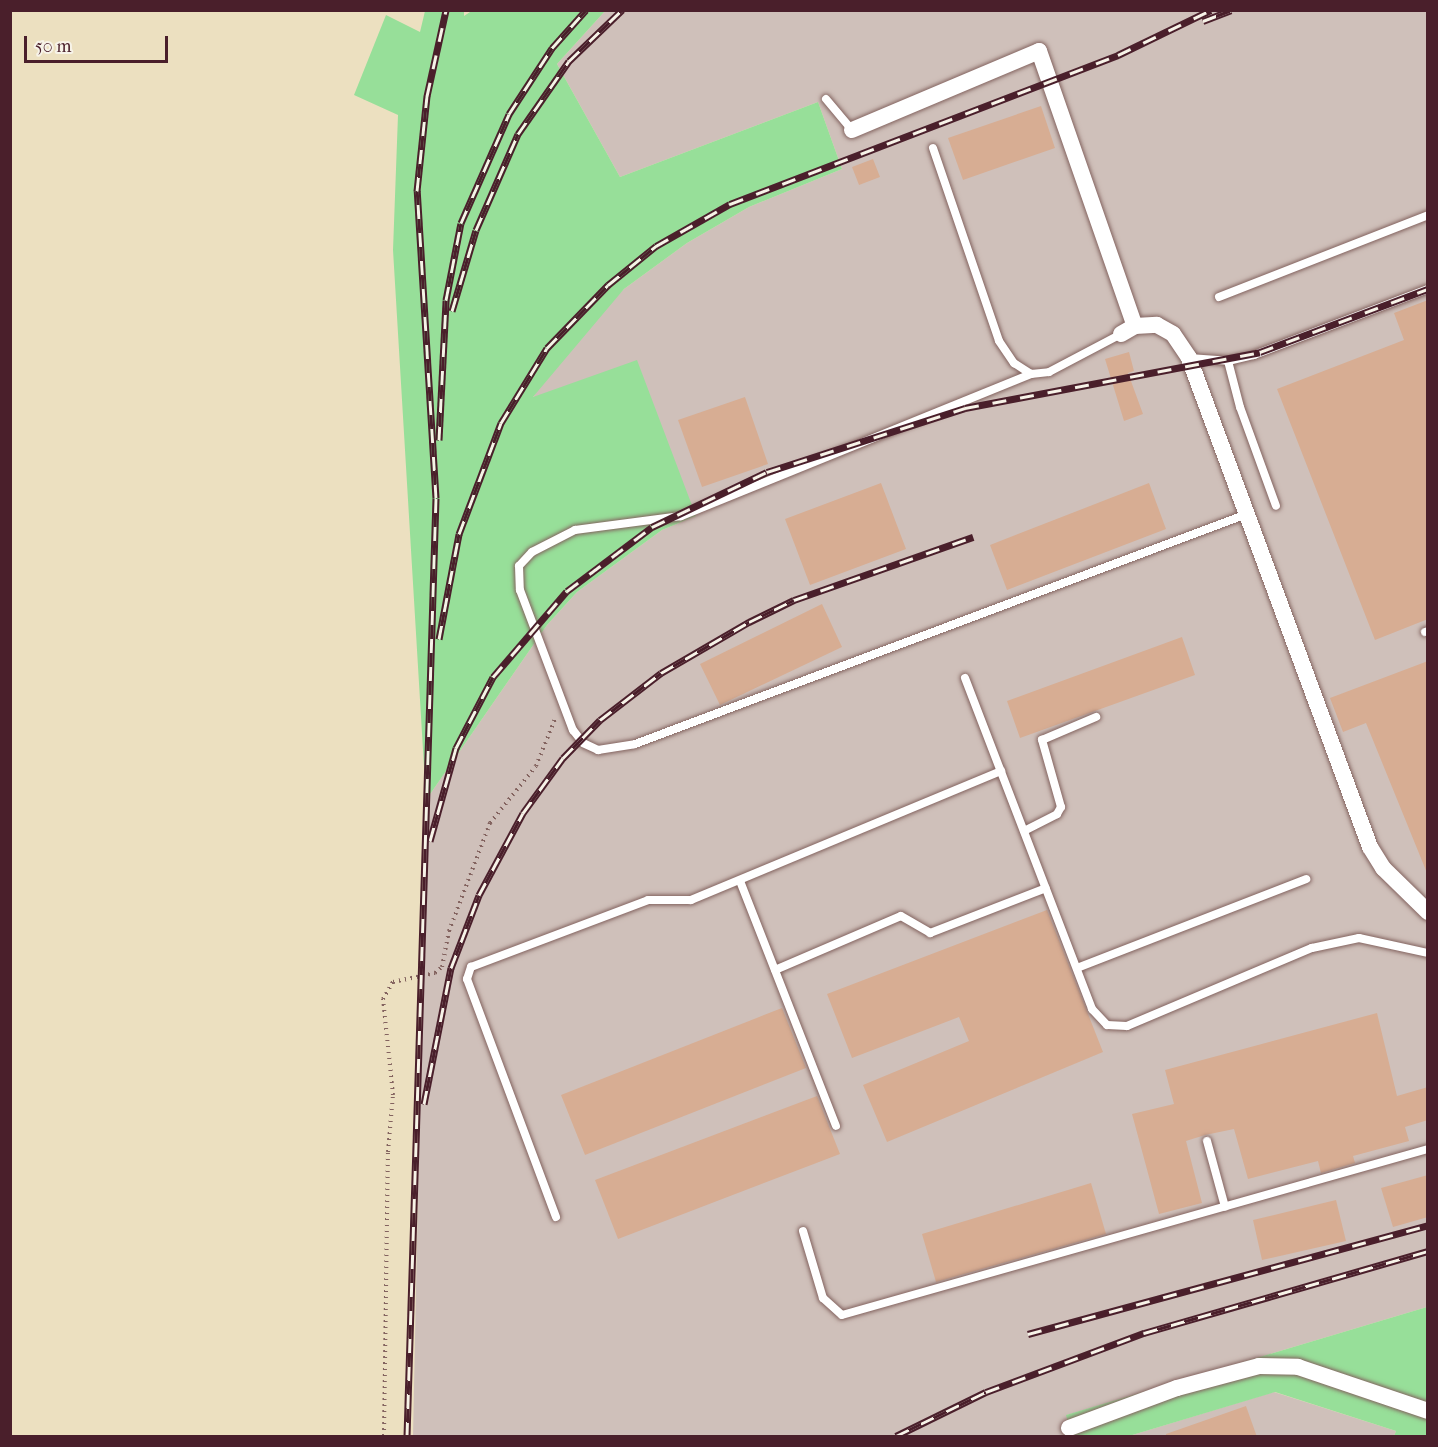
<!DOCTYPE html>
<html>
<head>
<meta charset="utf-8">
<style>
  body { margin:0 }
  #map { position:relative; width:1438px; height:1447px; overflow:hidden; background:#ece0c0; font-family:"IM FELL French Canon",serif }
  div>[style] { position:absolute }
  .industrial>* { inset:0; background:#cfc0ba }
  .green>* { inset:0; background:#97df99 }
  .building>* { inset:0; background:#d7ad93 }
  .path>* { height:4px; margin-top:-2px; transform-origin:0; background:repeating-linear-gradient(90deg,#83635f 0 1.5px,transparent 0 6px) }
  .roads { filter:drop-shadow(0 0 2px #83635f) drop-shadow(0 0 2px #83635f) }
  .lane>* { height:8px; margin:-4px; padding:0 4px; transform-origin:4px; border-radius:4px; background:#fff }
  .street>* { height:16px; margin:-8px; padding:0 8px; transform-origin:8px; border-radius:8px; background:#fff }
  .rail>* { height:7px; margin-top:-3.5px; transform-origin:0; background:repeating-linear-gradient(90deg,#f7f3e8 0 14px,#4a1f2b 0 28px); box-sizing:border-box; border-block:2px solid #4a1f2b }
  span { translate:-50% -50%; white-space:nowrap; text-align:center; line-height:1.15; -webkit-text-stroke:6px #f7f3e8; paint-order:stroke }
  .frame { position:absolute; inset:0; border:12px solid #4a1f2b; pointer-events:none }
  .scale { position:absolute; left:24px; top:36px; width:144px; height:27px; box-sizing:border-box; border:3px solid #4a1f2b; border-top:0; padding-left:8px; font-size:18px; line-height:21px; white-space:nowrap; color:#4a1f2b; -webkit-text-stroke:4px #f7f3e8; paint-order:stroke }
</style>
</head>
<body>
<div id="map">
  <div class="industrial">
    <i style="clip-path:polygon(605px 11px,1427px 11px,1427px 1307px,1067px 1415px,1072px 1436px,413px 1436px,426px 800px,547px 625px,577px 592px,662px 530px,696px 516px,532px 399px,556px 361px,624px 289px,687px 243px,749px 207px,842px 169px,818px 102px,620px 177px,557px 64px)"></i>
    <i style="clip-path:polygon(1274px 1392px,1396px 1431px,1394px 1436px,1129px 1436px)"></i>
  </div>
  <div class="green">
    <i style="clip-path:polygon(473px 10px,605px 11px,557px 64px,620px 177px,818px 102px,842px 169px,749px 207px,687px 243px,624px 289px,533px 397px,637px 360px,696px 516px,662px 530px,577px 592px,547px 625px,426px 800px,393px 250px,398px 115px,354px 95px,386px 15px,420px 32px,425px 11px,464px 11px,464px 16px)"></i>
    <i style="clip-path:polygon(1427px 1307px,1427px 1436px,1394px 1436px,1396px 1431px,1275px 1392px,1129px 1436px,1072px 1436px,1066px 1415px)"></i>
  </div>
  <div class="building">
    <i style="clip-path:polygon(1041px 106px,1055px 148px,963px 180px,948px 138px)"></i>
    <i style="clip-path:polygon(873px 159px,880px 177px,859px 185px,852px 167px)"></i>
    <i style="clip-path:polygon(1428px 300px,1428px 619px,1375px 640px,1277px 389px,1404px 340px,1394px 313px)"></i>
    <i style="clip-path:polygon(1129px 352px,1134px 371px,1128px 373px,1143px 414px,1124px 421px,1105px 359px)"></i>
    <i style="clip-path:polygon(745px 397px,768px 464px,702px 487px,678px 420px)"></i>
    <i style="clip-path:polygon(881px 483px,906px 549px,810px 585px,785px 519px)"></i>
    <i style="clip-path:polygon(1149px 483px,1166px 529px,1007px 590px,990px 545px)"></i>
    <i style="clip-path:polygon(822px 604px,842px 647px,720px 705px,700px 664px)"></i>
    <i style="clip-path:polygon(1182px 637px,1195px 675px,1020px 738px,1007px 701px)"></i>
    <i style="clip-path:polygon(1428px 661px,1428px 872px,1427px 873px,1366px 723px,1343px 732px,1330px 698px)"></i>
    <i style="clip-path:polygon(1047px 910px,1103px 1052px,887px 1142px,863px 1085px,969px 1041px,959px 1017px,852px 1058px,827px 994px)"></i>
    <i style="clip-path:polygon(782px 1008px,806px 1068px,585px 1155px,561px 1095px)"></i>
    <i style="clip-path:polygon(1377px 1013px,1397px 1096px,1428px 1087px,1428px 1120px,1405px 1127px,1409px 1141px,1353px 1156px,1355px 1163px,1321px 1173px,1318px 1161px,1248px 1179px,1234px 1129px,1205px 1135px,1186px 1141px,1202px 1203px,1159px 1214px,1132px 1114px,1174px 1104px,1165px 1070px)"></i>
    <i style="clip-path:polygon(817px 1096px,840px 1154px,618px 1239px,595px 1180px)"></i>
    <i style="clip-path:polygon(1428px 1175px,1428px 1217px,1393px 1227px,1381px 1188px)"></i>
    <i style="clip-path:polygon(1091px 1183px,1106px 1234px,936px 1282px,922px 1234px)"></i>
    <i style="clip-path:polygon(1336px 1200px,1346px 1241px,1262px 1260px,1253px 1220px)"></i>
    <i style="clip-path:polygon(1246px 1406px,1257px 1437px,1166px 1437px,1166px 1434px)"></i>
  </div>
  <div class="path">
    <i style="left:384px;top:1436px;width:284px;rotate:-89.2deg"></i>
    <i style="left:388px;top:1152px;width:57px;rotate:-85deg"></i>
    <i style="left:393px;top:1095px;width:97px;rotate:-95.9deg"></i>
    <i style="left:383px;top:999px;width:20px;rotate:-60deg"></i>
    <i style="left:393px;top:982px;width:43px;rotate:-12.1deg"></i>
    <i style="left:435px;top:973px;width:9px;rotate:-41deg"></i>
    <i style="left:442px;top:967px;width:37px;rotate:-79deg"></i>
    <i style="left:449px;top:931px;width:116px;rotate:-69.2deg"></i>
    <i style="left:490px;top:823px;width:73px;rotate:-51.1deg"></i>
    <i style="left:536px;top:766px;width:51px;rotate:-68deg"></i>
  </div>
  <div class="roads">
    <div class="lane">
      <i style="left:826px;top:99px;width:40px;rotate:50deg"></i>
      <i style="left:933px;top:148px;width:204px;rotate:71.1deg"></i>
      <i style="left:999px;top:341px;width:27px;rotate:56deg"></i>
      <i style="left:1014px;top:363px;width:20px;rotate:33deg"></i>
      <i style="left:1031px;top:374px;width:18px;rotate:-6deg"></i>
      <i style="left:1049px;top:372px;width:81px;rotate:-27.8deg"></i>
      <i style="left:1219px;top:297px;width:225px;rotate:-21.4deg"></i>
      <i style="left:1189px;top:358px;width:39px;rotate:4deg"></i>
      <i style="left:1228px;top:361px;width:27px;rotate:-13deg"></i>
      <i style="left:1254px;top:355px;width:186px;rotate:-20.8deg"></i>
      <i style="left:1228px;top:361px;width:48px;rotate:75.4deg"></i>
      <i style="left:1240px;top:407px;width:105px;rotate:70deg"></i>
      <i style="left:1031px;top:374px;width:378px;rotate:157.9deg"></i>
      <i style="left:681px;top:516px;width:107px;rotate:172.5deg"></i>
      <i style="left:575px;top:530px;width:48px;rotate:152.9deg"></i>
      <i style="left:532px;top:552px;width:19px;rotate:133deg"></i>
      <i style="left:519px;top:566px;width:24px;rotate:88deg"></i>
      <i style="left:520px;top:590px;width:150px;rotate:69.3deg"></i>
      <i style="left:573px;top:730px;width:16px;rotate:52deg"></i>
      <i style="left:583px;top:743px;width:17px;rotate:25deg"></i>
      <i style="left:598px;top:750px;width:37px;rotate:-9deg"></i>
      <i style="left:635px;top:744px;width:654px;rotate:-20.6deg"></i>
      <i style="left:1425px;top:632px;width:3px;rotate:-18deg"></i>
      <i style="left:965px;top:678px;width:355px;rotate:69deg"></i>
      <i style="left:1092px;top:1009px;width:22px;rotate:47deg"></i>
      <i style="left:1107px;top:1025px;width:20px;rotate:3deg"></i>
      <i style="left:1127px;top:1026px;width:201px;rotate:-22.9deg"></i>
      <i style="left:1312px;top:948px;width:48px;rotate:-12deg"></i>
      <i style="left:1359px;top:938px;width:71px;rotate:12.3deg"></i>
      <i style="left:1024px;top:831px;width:37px;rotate:-27deg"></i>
      <i style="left:1057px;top:814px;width:8px;rotate:-60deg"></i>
      <i style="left:1061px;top:807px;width:70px;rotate:-105.8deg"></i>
      <i style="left:1042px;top:740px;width:59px;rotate:-23.1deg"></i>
      <i style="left:740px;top:881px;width:263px;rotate:68.6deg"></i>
      <i style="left:1077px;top:968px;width:246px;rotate:-21.2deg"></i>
      <i style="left:775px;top:970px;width:137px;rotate:-23.2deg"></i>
      <i style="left:901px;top:916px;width:34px;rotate:30deg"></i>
      <i style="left:930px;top:933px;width:124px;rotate:-21.2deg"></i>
      <i style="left:1207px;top:1141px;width:68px;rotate:74.7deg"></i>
      <i style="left:556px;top:1217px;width:254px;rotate:-110.5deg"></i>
      <i style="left:467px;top:979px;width:13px;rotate:-72deg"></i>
      <i style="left:471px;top:967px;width:189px;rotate:-20.7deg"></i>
      <i style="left:648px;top:900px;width:43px"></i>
      <i style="left:691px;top:900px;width:336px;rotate:-22.6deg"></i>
      <i style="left:803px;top:1231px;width:70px;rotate:73.4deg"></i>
      <i style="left:823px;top:1298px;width:25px;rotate:42deg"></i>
      <i style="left:842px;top:1315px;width:609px;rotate:-15.82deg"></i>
    </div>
    <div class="street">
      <i style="left:852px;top:130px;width:203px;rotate:-22.9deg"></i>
      <i style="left:1039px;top:51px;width:291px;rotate:70.8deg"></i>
      <i style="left:1121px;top:334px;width:16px;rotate:-30deg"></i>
      <i style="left:1135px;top:326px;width:22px;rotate:-3deg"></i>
      <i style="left:1157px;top:325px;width:18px;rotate:29deg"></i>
      <i style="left:1173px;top:334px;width:29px;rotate:56deg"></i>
      <i style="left:1189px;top:358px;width:521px;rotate:69.69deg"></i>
      <i style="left:1370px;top:847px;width:25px;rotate:58deg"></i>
      <i style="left:1383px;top:868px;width:63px;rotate:44.4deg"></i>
      <i style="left:1069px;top:1428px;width:115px;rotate:-20.3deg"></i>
      <i style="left:1177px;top:1388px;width:85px;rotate:-15deg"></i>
      <i style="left:1259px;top:1366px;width:39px;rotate:1deg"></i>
      <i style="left:1298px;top:1367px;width:137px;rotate:18.7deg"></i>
    </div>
  </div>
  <div class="rail">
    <i style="left:1203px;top:21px;width:30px;rotate:-21deg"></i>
    <i style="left:452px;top:311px;width:84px;rotate:-73.5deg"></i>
    <i style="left:476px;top:230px;width:105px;rotate:-66.4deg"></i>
    <i style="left:518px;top:134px;width:89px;rotate:-55.1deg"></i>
    <i style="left:569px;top:61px;width:74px;rotate:-43.9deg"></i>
    <i style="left:439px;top:440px;width:140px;rotate:-87.1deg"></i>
    <i style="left:446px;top:300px;width:78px;rotate:-79deg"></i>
    <i style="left:461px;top:223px;width:119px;rotate:-66.2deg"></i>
    <i style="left:509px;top:114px;width:79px;rotate:-56.9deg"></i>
    <i style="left:552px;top:48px;width:51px;rotate:-48.2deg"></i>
    <i style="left:439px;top:639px;width:107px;rotate:-79.2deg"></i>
    <i style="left:459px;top:534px;width:119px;rotate:-69.3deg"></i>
    <i style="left:501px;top:423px;width:88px;rotate:-58.5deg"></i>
    <i style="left:547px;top:348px;width:88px;rotate:-45.9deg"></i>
    <i style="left:608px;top:285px;width:62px;rotate:-39.1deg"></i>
    <i style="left:656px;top:246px;width:85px;rotate:-29.6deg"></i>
    <i style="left:730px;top:204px;width:416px;rotate:-21deg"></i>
    <i style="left:1118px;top:55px;width:103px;rotate:-25.8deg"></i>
    <i style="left:430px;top:841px;width:97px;rotate:-74.4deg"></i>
    <i style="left:456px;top:748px;width:80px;rotate:-62.5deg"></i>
    <i style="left:493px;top:677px;width:113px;rotate:-49.3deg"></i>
    <i style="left:567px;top:591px;width:106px;rotate:-37deg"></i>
    <i style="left:652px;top:527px;width:127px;rotate:-25.6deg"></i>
    <i style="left:767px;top:472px;width:208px;rotate:-17.9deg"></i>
    <i style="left:965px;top:408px;width:300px;rotate:-10.7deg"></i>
    <i style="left:1260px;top:352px;width:179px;rotate:-20.6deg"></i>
    <i style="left:424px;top:1104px;width:139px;rotate:-78.8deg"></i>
    <i style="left:451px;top:968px;width:78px;rotate:-69deg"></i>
    <i style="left:479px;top:895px;width:93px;rotate:-61.8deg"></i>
    <i style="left:523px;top:813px;width:68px;rotate:-54deg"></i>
    <i style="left:563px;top:758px;width:53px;rotate:-45.8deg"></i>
    <i style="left:600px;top:720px;width:77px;rotate:-37.6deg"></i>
    <i style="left:661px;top:673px;width:102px;rotate:-30.1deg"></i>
    <i style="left:749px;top:622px;width:50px;rotate:-26.1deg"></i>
    <i style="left:794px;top:600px;width:190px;rotate:-19.4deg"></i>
    <i style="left:1028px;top:1334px;width:415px;rotate:-15.2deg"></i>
    <i style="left:407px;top:1436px;width:938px;rotate:-88.23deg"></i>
    <i style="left:436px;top:498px;width:308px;rotate:-93.5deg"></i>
    <i style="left:417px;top:191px;width:96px;rotate:-84deg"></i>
    <i style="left:427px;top:96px;width:88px;rotate:-77.5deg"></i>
    <i style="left:896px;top:1436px;width:100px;rotate:-26.1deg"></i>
    <i style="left:986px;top:1392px;width:169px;rotate:-20.5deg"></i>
    <i style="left:1144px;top:1333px;width:296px;rotate:-16.1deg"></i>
  </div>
  <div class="frame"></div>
  <div class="scale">50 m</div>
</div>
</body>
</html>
